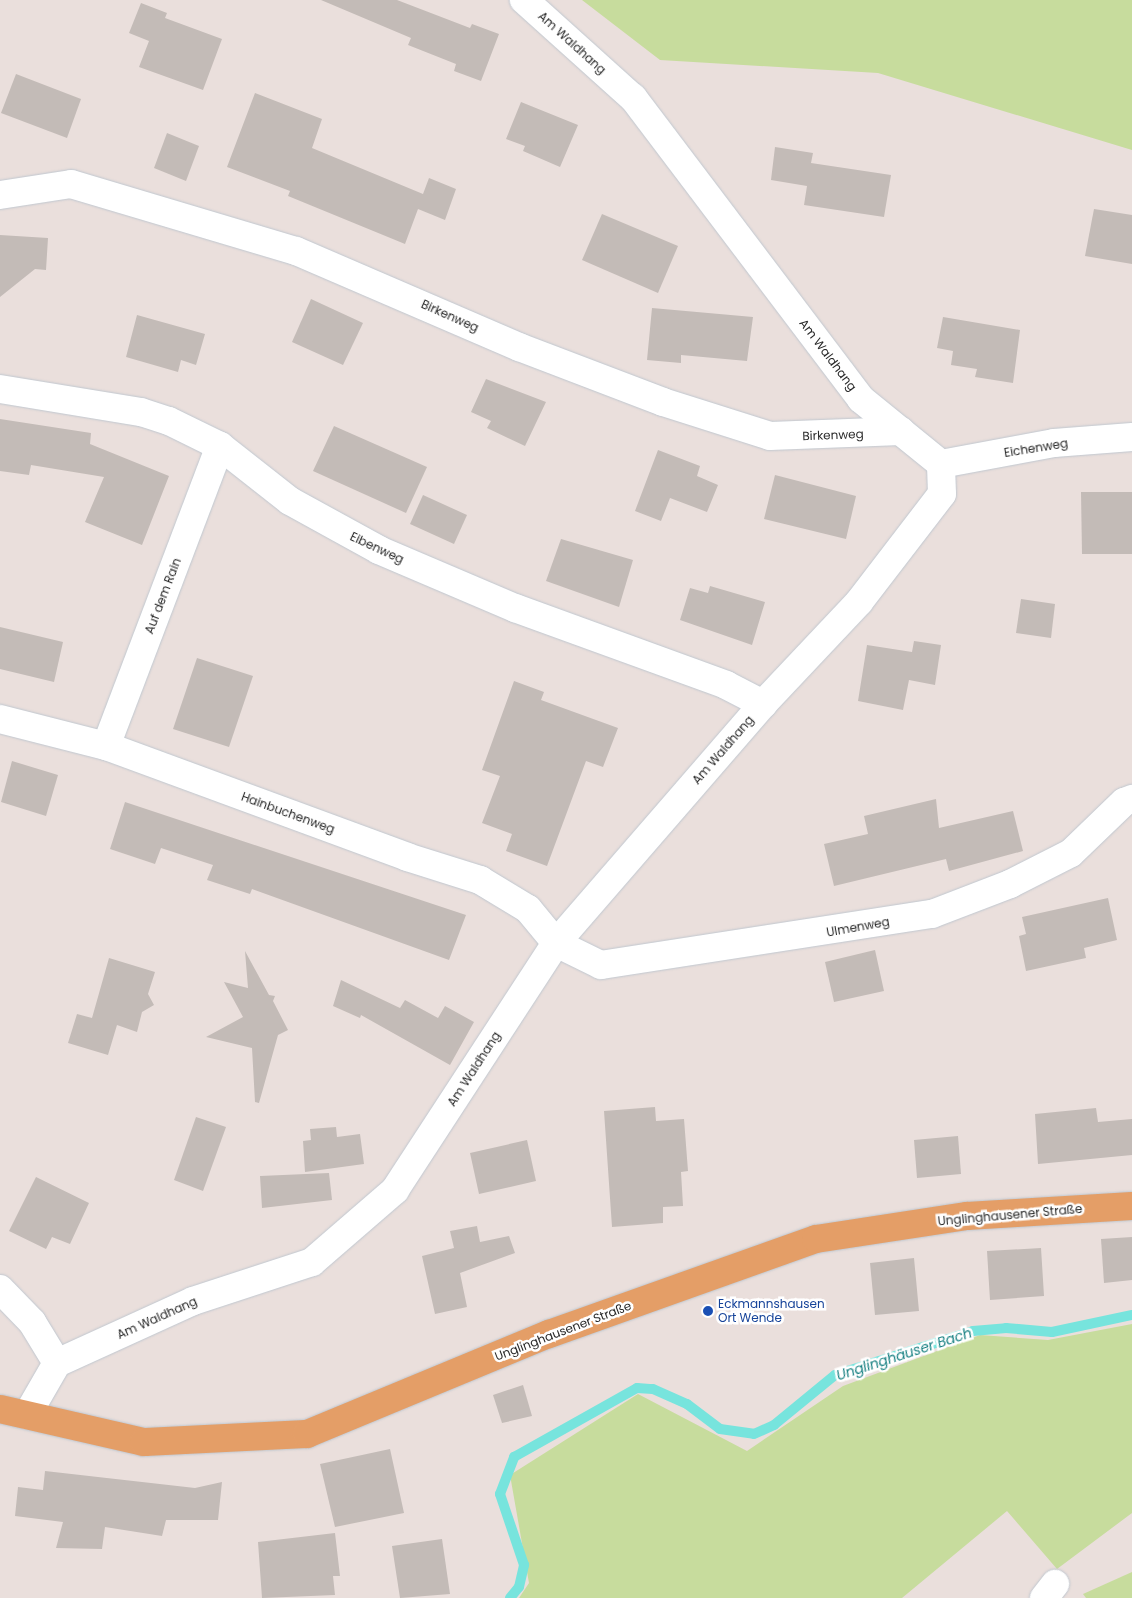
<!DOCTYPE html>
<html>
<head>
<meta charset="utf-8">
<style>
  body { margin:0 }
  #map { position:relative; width:1132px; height:1598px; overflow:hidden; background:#eadfdc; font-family:Poppins,sans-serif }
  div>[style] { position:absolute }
  .green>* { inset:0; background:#c7dc9d }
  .stream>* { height:10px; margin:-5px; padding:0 5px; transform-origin:5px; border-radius:5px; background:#77e4dd }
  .building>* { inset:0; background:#c3bbb7 }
  .roads { filter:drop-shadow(0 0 1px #c0c7cf) drop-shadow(0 0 1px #c0c7cf) }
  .minor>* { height:28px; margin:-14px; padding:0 14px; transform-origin:14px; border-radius:14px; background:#fff }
  .major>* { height:28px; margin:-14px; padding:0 14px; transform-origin:14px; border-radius:14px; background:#e49e67 }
  .dots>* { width:14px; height:14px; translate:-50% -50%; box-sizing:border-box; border:2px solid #fff; border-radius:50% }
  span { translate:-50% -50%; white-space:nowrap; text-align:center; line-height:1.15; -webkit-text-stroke:5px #fff; paint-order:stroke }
  .street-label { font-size:12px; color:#292929 }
  .transit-label { font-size:12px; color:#164399 }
  .left { translate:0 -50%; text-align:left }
  .water-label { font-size:14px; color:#178082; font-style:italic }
</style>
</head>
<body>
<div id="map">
  <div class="green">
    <i style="clip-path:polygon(582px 0,1132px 0,1132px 150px,878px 73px,660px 60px)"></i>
    <i style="clip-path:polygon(1132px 1324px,1132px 1513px,1057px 1569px,1007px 1511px,902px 1598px,519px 1598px,529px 1583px,510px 1475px,638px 1394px,747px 1451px,843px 1386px,980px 1335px,1048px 1340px)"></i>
    <i style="clip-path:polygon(1132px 1572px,1132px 1598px,1086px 1598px,1083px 1594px)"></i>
  </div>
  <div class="stream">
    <i style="left:510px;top:1598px;width:14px;rotate:-51deg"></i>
    <i style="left:519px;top:1587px;width:23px;rotate:-77deg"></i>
    <i style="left:524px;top:1565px;width:75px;rotate:-108.7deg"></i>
    <i style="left:500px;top:1494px;width:40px;rotate:-69deg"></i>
    <i style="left:514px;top:1457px;width:141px;rotate:-29.3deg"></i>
    <i style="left:637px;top:1388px;width:16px;rotate:4deg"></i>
    <i style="left:653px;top:1389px;width:37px;rotate:24deg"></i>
    <i style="left:687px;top:1404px;width:41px;rotate:37.1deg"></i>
    <i style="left:720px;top:1429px;width:34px;rotate:8deg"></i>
    <i style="left:754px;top:1434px;width:22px;rotate:-24deg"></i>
    <i style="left:774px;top:1425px;width:79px;rotate:-39.3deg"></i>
    <i style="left:835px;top:1375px;width:145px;rotate:-17.7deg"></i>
    <i style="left:973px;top:1331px;width:33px;rotate:-5deg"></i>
    <i style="left:1006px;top:1328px;width:46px;rotate:5deg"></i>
    <i style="left:1052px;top:1332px;width:82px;rotate:-12deg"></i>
  </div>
  <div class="building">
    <i style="clip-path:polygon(321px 0,397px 0,470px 28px,472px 24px,499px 34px,481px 81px,454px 71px,456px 64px,408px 45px,411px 38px)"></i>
    <i style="clip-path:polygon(141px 3px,167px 13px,165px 18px,222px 39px,203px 90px,139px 67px,149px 41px,129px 33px)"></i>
    <i style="clip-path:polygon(16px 74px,81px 99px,67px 138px,1px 113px)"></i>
    <i style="clip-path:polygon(255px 93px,322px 119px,312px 148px,423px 194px,429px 178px,456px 189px,445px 220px,418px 209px,405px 244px,288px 196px,290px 191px,227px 167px)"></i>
    <i style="clip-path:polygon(521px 102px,578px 125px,560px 167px,523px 151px,525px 146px,506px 139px)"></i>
    <i style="clip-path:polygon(167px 133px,199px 146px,186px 181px,154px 168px)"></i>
    <i style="clip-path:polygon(775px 147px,813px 153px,811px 163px,891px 175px,884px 217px,804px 205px,807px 186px,771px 180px)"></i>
    <i style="clip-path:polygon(1094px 209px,1132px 215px,1132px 264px,1085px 256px)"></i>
    <i style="clip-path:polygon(602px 214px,678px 246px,658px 293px,582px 260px)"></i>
    <i style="clip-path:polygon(0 235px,48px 238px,46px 270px,35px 269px,0 297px)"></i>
    <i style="clip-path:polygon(311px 299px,363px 323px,343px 365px,292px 342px)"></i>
    <i style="clip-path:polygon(652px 308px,753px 317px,747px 361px,681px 355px,681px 363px,647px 360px)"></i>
    <i style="clip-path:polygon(137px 315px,205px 334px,196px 365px,181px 360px,178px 372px,126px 357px)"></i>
    <i style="clip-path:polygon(943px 317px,1020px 330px,1013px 383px,975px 377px,977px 369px,951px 365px,953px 351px,937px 348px)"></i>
    <i style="clip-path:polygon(486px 379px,546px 402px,525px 446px,487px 428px,491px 421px,471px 412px)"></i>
    <i style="clip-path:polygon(0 419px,91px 433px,90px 444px,169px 476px,142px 545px,85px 522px,104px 477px,31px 465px,29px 475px,0 471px)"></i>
    <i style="clip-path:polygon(334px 426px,427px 467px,406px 513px,313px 471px)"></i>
    <i style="clip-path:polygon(658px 450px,700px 466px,697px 476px,718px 485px,707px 512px,670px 498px,661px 521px,635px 511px)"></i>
    <i style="clip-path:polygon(775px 475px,856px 496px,846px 539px,764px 519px)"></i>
    <i style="clip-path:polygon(1081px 492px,1132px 492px,1132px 554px,1082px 554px)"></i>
    <i style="clip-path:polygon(423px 495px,467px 515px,454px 544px,410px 524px)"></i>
    <i style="clip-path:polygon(561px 539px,633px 560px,619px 607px,546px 581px)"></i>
    <i style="clip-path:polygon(710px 586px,765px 602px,752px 645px,680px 620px,690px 588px,708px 593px)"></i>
    <i style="clip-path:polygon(1021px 599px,1055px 604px,1051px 638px,1016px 633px)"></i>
    <i style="clip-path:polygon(0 627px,63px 642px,54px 682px,0 669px)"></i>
    <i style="clip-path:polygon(914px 641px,941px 645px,935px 685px,909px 680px,903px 710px,858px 701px,867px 645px,912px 652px)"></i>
    <i style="clip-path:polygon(197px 658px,253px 676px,229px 747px,173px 729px)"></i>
    <i style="clip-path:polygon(514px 681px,544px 692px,541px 700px,618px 728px,603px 767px,586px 761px,547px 866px,506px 851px,512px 834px,482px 823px,500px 776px,482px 770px)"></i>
    <i style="clip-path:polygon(12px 761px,58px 775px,46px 816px,1px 802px)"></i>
    <i style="clip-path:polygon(936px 799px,939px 828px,1013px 811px,1023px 851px,949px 871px,946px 859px,834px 886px,824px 844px,868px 834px,864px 816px)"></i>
    <i style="clip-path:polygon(125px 802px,466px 915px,449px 960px,252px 889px,250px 894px,207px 880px,213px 865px,161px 848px,155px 864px,110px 849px)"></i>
    <i style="clip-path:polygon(1108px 898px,1117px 940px,1084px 948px,1086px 958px,1026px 971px,1019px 936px,1026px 934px,1022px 917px)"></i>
    <i style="clip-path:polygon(875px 950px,884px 991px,834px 1002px,825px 962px)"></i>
    <i style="clip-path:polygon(245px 951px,269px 995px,275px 996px,273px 1001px,288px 1030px,278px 1035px,259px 1103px,255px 1102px,252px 1048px,206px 1037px,243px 1017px,224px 982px,248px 988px)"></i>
    <i style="clip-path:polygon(109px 958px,155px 972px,148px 994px,154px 1005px,142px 1012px,137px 1032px,117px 1025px,108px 1055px,68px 1043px,77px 1014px,92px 1018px)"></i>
    <i style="clip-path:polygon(341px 980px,400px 1008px,405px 1000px,438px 1018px,445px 1006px,474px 1022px,450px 1065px,361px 1015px,360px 1018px,333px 1006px)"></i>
    <i style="clip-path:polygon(655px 1107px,656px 1121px,684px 1119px,688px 1171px,681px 1172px,683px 1206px,663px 1207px,663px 1223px,612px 1227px,604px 1111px)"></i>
    <i style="clip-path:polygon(1096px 1108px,1098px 1122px,1132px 1119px,1132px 1155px,1038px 1164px,1035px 1114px)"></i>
    <i style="clip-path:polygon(196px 1117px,226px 1127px,203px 1191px,174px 1180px)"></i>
    <i style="clip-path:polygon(336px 1127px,337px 1137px,360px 1134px,364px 1164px,305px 1172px,303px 1141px,311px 1140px,310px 1129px)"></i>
    <i style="clip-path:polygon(958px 1136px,961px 1174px,917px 1178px,914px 1140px)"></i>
    <i style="clip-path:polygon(527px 1140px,536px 1181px,479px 1194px,470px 1153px)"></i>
    <i style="clip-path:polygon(329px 1173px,332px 1200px,262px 1208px,260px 1176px)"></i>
    <i style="clip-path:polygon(36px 1177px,89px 1203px,70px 1244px,52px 1237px,46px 1249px,9px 1231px)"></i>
    <i style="clip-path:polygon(477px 1226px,480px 1242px,509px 1236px,515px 1253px,460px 1273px,467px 1307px,435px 1314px,422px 1256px,454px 1248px,450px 1231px)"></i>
    <i style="clip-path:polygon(1132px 1237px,1132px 1280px,1104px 1283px,1101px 1239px)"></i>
    <i style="clip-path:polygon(1041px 1248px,1044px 1296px,990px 1300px,987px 1251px)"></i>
    <i style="clip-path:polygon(914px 1258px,919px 1311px,875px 1315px,870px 1263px)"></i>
    <i style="clip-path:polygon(523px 1385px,532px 1416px,502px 1423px,493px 1395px)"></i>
    <i style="clip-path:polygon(390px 1449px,404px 1513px,335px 1527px,320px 1464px)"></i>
    <i style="clip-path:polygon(45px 1471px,195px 1488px,222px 1482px,218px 1520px,166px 1520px,162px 1536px,105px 1527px,102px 1549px,56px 1548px,63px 1522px,15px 1516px,18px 1487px,43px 1490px)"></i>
    <i style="clip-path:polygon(335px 1533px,340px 1576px,333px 1576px,335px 1595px,262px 1598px,258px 1542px)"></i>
    <i style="clip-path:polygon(442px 1539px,450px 1594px,400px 1598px,392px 1546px)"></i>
  </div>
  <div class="roads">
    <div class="minor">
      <i style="left:0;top:195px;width:72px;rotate:-8.8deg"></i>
      <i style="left:71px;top:184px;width:235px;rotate:16.6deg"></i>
      <i style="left:296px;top:251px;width:243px;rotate:23.3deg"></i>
      <i style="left:519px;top:347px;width:154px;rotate:20.9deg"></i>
      <i style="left:663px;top:402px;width:112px;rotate:17.6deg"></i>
      <i style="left:770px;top:436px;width:131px;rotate:-2.2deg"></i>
      <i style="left:0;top:389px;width:143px;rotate:9.3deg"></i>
      <i style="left:141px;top:412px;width:29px;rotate:18deg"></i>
      <i style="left:169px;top:421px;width:57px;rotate:26.1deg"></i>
      <i style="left:220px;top:446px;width:89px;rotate:38.2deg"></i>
      <i style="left:290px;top:501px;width:102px;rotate:28.8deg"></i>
      <i style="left:379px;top:550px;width:148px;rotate:23.1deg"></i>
      <i style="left:515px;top:608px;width:225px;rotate:20deg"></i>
      <i style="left:726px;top:685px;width:42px;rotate:27.2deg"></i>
      <i style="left:941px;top:464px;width:115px;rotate:-10.5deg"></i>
      <i style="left:1054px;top:443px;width:78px;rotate:-4.4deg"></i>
      <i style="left:0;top:719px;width:109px;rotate:14.3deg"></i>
      <i style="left:106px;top:746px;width:321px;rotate:20.2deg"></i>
      <i style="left:407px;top:857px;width:77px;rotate:17.5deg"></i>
      <i style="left:480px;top:880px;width:56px;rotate:31.1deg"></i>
      <i style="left:528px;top:909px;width:44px;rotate:50.5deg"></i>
      <i style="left:556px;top:943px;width:50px;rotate:26.1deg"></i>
      <i style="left:601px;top:965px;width:335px;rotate:-8.8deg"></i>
      <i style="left:932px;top:914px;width:84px;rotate:-21deg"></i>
      <i style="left:1010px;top:884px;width:68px;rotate:-26.9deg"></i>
      <i style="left:1071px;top:853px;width:74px;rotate:-43.9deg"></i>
      <i style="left:1124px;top:802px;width:9px;rotate:-21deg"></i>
      <i style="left:106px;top:746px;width:321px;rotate:-69.2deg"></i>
      <i style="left:0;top:1289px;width:46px;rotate:45.9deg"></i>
      <i style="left:32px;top:1322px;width:48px;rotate:58.6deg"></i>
      <i style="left:27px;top:1415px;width:60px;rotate:-60deg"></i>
      <i style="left:57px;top:1363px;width:149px;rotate:-24.5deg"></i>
      <i style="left:193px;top:1301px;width:125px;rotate:-18.1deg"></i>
      <i style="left:312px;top:1262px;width:110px;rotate:-40.9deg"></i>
      <i style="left:395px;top:1190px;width:295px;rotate:-56.9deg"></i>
      <i style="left:556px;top:943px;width:316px;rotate:-49.1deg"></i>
      <i style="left:763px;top:704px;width:140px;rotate:-46.7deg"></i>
      <i style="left:859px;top:602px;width:136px;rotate:-52.5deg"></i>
      <i style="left:942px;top:494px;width:30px;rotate:-92deg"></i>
      <i style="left:941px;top:464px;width:103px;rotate:-140.9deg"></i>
      <i style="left:861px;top:399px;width:378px;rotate:-127.1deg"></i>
      <i style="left:633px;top:98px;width:147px;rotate:-138deg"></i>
      <i style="left:1044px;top:1598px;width:18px;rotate:-52deg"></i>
    </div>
    <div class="major">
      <i style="left:0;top:1409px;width:148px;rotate:12.9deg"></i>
      <i style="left:144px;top:1442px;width:163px;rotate:-2.8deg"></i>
      <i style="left:307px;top:1434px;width:262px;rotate:-22.5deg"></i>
      <i style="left:549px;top:1334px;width:283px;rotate:-19.6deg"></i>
      <i style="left:816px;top:1239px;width:153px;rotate:-8.7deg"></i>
      <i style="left:967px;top:1216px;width:165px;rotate:-3.5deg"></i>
    </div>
  </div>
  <div class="dots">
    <i style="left:708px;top:1311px;background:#1a4fb4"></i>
  </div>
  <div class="street-label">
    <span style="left:572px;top:43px;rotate:42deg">Am Waldhang</span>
    <span style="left:450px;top:316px;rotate:24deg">Birkenweg</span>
    <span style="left:828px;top:355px;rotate:53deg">Am Waldhang</span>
    <span style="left:833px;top:435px;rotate:-2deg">Birkenweg</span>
    <span style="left:1036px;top:448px;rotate:-9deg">Eichenweg</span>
    <span style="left:377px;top:548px;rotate:25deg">Eibenweg</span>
    <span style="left:163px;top:596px;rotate:-69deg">Auf dem Rain</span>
    <span style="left:723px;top:750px;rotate:-49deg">Am Waldhang</span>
    <span style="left:288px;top:813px;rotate:20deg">Hainbuchenweg</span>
    <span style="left:858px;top:927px;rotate:-10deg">Ulmenweg</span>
    <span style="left:474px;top:1069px;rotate:-57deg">Am Waldhang</span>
    <span style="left:1010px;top:1215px;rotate:-5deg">Unglinghausener Straße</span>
    <span style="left:157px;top:1318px;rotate:-24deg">Am Waldhang</span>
    <span style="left:563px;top:1331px;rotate:-21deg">Unglinghausener Straße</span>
  </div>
  <div class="transit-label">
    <span class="left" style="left:718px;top:1311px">Eckmannshausen<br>Ort Wende</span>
  </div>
  <div class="water-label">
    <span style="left:904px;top:1354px;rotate:-18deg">Unglinghäuser Bach</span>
  </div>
</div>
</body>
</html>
